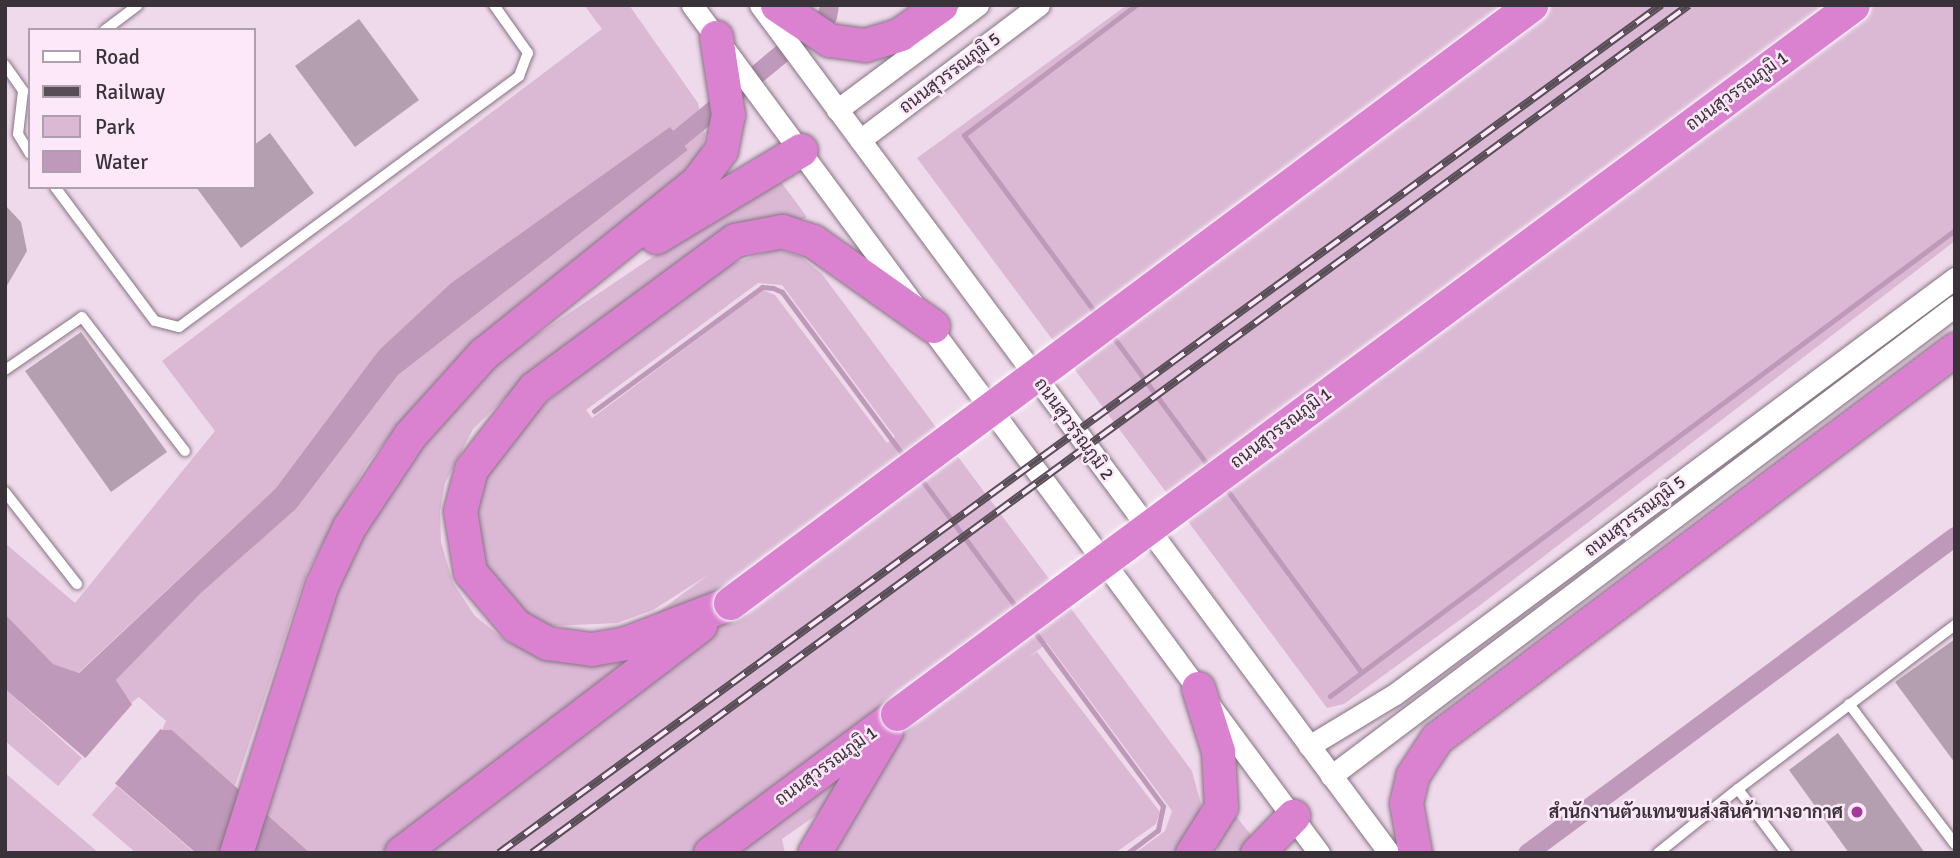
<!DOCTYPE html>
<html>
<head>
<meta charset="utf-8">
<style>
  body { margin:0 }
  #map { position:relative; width:1960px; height:858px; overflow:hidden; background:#efdaeb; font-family:Signika,Sarabun,sans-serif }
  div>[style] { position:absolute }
  .green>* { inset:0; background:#dbb9d5 }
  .water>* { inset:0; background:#bf99b9 }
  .pier>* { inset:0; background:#efdaeb }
  .stream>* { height:5px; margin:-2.5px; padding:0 2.5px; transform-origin:2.5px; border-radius:2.5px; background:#bf99b9 }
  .canal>* { height:19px; margin:-9.5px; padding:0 9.5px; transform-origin:9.5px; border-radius:9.5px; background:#bf99b9 }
  .building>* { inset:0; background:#b39faf }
  .roads { filter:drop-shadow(0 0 2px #857382) drop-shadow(0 0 2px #857382) }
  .service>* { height:10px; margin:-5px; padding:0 5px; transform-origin:5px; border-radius:5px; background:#fff }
  .minor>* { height:21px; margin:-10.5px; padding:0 10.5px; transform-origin:10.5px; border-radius:10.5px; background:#fff }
  .trunk>* { height:33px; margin:-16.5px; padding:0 16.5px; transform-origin:16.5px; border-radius:16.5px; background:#da82d0 }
  .rail>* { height:8px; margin-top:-4px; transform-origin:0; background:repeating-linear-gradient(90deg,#fce8f9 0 16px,#584e57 0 32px); box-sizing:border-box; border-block:2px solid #584e57 }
  .bridges { filter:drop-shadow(0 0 2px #fff) drop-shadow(0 0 2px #fff) }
  .trunk-bridge>* { height:33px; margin:-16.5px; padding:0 16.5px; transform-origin:16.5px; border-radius:16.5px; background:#da82d0 }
  .dots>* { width:19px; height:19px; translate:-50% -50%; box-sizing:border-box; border:4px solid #fce8f9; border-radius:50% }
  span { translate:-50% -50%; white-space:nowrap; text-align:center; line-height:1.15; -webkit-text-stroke:5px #fce8f9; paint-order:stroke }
  .street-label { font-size:18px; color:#3a3239 }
  .poi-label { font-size:18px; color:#3a3239; font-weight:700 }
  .right { translate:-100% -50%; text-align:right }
  .frame { position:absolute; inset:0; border:7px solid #3a3239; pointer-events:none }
  .legend { position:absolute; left:28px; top:28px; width:228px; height:161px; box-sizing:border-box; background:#fce8f9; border:2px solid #ae9fac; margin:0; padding:9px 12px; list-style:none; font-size:21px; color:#3a3239 }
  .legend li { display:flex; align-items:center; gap:14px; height:35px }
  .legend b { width:35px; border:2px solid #ae9fac }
</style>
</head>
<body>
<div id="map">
  <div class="green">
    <i style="clip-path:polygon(584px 5px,629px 5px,698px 103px,705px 135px,699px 159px,398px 426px,367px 464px,306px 574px,235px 786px,172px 730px,162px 730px,166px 721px,139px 697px,131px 703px,116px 680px,201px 593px,296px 509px,398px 375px,688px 150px,670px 128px,451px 283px,379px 350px,276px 488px,78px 673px,53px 664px,5px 614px,5px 543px,75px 603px,215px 431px,162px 361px,602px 29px)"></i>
    <i style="clip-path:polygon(1127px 5px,1955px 5px,1955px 241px,1479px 606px,1344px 704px,1327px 708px,917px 158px)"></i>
    <i style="clip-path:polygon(evenodd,781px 182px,807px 217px,542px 362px,473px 429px,445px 483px,440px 511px,441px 542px,453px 583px,475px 616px,506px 641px,542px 656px,593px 661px,708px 575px,653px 610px,617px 623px,551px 626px,523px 613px,481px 566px,473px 512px,485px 475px,533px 413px,585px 371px,728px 265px,777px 249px,801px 257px,822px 274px,1192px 771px,1201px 804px,1198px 829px,1183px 852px,1135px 853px,1165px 831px,1172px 811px,1047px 643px,1028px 658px,1037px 652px,1160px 812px,1156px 824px,1115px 853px,821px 853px,871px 777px,782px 839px,785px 853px,310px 853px,262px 810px,334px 590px,391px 481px,492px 365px,666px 248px,781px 182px,758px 283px,782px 285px,895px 437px,887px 443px,775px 295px,763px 290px,592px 418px,586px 410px,758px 283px)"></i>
    <i style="clip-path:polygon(5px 689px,82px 758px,58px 786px,5px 741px)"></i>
    <i style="clip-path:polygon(5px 773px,99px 853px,5px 853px)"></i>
    <i style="clip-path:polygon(117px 786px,195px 853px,136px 853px,92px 815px)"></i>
    <i style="clip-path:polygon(1231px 810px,1259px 845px,1250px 853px,1216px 853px)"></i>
  </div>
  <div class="water">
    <i style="clip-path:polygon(670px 127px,688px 150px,398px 375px,296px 509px,201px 593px,116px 680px,131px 703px,162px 730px,172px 730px,310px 853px,196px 853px,5px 689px,5px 614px,53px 664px,79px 673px,276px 488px,379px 350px,451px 283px)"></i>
  </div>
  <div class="pier">
    <i style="clip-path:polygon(135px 701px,163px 726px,112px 787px,82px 762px)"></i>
  </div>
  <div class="stream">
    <i style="left:1097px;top:315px;width:224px;rotate:-126.5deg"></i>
    <i style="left:964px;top:135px;width:216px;rotate:-37.1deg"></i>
    <i style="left:1111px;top:334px;width:165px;rotate:53.6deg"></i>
    <i style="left:594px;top:411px;width:209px;rotate:-36.4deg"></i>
    <i style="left:762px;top:287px;width:11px;rotate:5deg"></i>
    <i style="left:773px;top:288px;width:10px;rotate:24deg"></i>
    <i style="left:782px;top:292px;width:208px;rotate:53.4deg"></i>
    <i style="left:918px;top:475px;width:169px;rotate:53.4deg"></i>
    <i style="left:1224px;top:486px;width:231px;rotate:53.6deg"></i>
    <i style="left:1031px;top:627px;width:222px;rotate:53.6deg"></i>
    <i style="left:1163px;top:806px;width:25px;rotate:102deg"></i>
    <i style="left:1158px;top:830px;width:39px;rotate:143deg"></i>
    <i style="left:1330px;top:696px;width:780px;rotate:-36.71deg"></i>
  </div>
  <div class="canal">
    <i style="left:660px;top:153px;width:216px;rotate:-39.4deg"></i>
    <i style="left:827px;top:16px;width:11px;rotate:-80deg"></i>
    <i style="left:1527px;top:853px;width:533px;rotate:-36.53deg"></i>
  </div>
  <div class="building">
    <i style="clip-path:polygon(359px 19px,419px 100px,355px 147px,295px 66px)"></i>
    <i style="clip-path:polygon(270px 133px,314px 193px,241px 248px,196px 187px,254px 187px,254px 145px)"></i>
    <i style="clip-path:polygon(5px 205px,21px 222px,27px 251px,5px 289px)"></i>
    <i style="clip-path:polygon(81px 332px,167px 452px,111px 492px,25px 371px)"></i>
    <i style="clip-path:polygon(1955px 639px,1955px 763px,1895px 682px)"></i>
    <i style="clip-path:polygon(1838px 733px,1925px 853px,1849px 853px,1789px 770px)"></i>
  </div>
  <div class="roads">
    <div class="service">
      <i style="left:105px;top:30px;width:41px;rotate:-37.1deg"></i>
      <i style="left:5px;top:65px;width:32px;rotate:55deg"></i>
      <i style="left:23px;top:91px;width:43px;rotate:96.6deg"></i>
      <i style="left:18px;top:134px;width:23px;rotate:59deg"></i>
      <i style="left:55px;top:187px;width:167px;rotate:53.3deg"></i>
      <i style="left:155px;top:321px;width:25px;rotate:14deg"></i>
      <i style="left:179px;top:327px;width:423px;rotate:-36.4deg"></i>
      <i style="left:519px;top:76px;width:25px;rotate:-69deg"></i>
      <i style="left:528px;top:53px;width:59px;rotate:-125.3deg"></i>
      <i style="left:5px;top:370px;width:93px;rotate:-34.5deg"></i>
      <i style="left:82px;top:317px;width:169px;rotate:52.5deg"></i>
      <i style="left:5px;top:492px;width:117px;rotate:52deg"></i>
      <i style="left:1849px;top:704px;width:176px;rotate:52.9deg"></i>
      <i style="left:1658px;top:853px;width:102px;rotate:-38.7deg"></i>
      <i style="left:1786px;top:853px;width:80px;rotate:-126.9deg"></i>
      <i style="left:1738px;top:789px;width:272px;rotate:-37.1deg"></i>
    </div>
    <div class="minor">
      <i style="left:692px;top:5px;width:1055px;rotate:53.52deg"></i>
      <i style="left:760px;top:5px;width:1056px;rotate:53.43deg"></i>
      <i style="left:837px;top:110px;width:176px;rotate:-36.7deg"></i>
      <i style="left:860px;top:140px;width:224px;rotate:-37deg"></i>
      <i style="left:1309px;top:746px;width:100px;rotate:-31.2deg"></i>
      <i style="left:1395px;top:694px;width:698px;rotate:-36.61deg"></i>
      <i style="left:1331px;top:776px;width:781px;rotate:-36.99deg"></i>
    </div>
    <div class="trunk">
      <i style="left:777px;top:5px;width:63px;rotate:33.9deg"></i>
      <i style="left:829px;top:40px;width:36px;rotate:8deg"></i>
      <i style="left:865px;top:45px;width:37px;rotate:-17deg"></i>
      <i style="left:900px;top:34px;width:50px;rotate:-35.3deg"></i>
      <i style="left:656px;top:237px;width:169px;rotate:-31deg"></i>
      <i style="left:730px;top:603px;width:111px;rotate:159deg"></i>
      <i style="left:626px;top:643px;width:35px;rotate:170deg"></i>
      <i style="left:592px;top:649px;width:45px;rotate:-172.4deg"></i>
      <i style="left:547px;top:643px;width:35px;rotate:-151deg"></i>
      <i style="left:516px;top:626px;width:71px;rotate:-130.4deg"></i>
      <i style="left:470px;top:572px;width:62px;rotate:-99.3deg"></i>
      <i style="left:460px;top:511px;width:43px;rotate:-75.3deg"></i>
      <i style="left:471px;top:469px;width:103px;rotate:-52.1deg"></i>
      <i style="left:534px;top:388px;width:250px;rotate:-36.4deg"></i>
      <i style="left:735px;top:240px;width:48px;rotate:-10.8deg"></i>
      <i style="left:782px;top:231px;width:33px;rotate:18deg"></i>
      <i style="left:813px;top:241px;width:147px;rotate:35.3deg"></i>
      <i style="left:236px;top:853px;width:282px;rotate:-72.3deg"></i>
      <i style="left:322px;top:584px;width:63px;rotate:-64.7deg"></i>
      <i style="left:349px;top:527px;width:110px;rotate:-56.5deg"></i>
      <i style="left:410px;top:435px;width:109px;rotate:-48deg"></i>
      <i style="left:483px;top:354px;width:275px;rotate:-38.8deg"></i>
      <i style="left:697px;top:182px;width:40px;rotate:-53deg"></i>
      <i style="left:721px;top:150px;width:36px;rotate:-79deg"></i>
      <i style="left:728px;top:115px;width:79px;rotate:-98.7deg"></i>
      <i style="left:401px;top:853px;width:376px;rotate:-37.3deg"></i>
      <i style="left:710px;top:853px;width:233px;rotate:-36.6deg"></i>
      <i style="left:814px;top:853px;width:142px;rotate:-59.5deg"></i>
      <i style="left:1192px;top:853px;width:54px;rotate:-57.8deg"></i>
      <i style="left:1221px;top:807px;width:56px;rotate:-93.1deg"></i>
      <i style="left:1218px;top:751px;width:66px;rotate:-107.6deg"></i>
      <i style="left:1257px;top:853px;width:52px;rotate:-45.8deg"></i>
      <i style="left:1415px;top:853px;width:51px;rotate:-100.2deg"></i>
      <i style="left:1406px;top:803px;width:28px;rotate:-77deg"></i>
      <i style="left:1412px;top:776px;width:45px;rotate:-56.7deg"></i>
      <i style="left:1437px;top:738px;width:648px;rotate:-36.91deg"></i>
    </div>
  </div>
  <div class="rail">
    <i style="left:499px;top:853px;width:1439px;rotate:-36.12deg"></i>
    <i style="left:532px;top:853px;width:1434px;rotate:-36.24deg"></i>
  </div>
  <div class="bridges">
    <div class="trunk-bridge">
      <i style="left:730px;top:603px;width:1000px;rotate:-36.74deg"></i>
      <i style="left:897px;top:714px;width:1190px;rotate:-36.56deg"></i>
    </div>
  </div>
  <div class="dots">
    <i style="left:1857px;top:812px;background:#a4399a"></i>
  </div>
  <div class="street-label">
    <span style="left:950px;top:73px;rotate:-37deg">ถนนสุวรรณภูมิ 5</span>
    <span style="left:1737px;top:91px;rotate:-36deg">ถนนสุวรรณภูมิ 1</span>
    <span style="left:1281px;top:428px;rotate:-37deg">ถนนสุวรรณภูมิ 1</span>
    <span style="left:1074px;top:429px;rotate:54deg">ถนนสุวรรณภูมิ 2</span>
    <span style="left:1635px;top:516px;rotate:-37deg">ถนนสุวรรณภูมิ 5</span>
    <span style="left:826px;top:766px;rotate:-36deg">ถนนสุวรรณภูมิ 1</span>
  </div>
  <div class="poi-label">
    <span class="right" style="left:1843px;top:812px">สำนักงานตัวแทนขนส่งสินค้าทางอากาศ</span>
  </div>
  <div class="frame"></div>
  <ul class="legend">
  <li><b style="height:9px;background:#fff"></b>Road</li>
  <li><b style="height:9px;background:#584e57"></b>Railway</li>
  <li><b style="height:19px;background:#dbb9d5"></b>Park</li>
  <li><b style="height:19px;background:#bf99b9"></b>Water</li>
  </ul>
</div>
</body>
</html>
